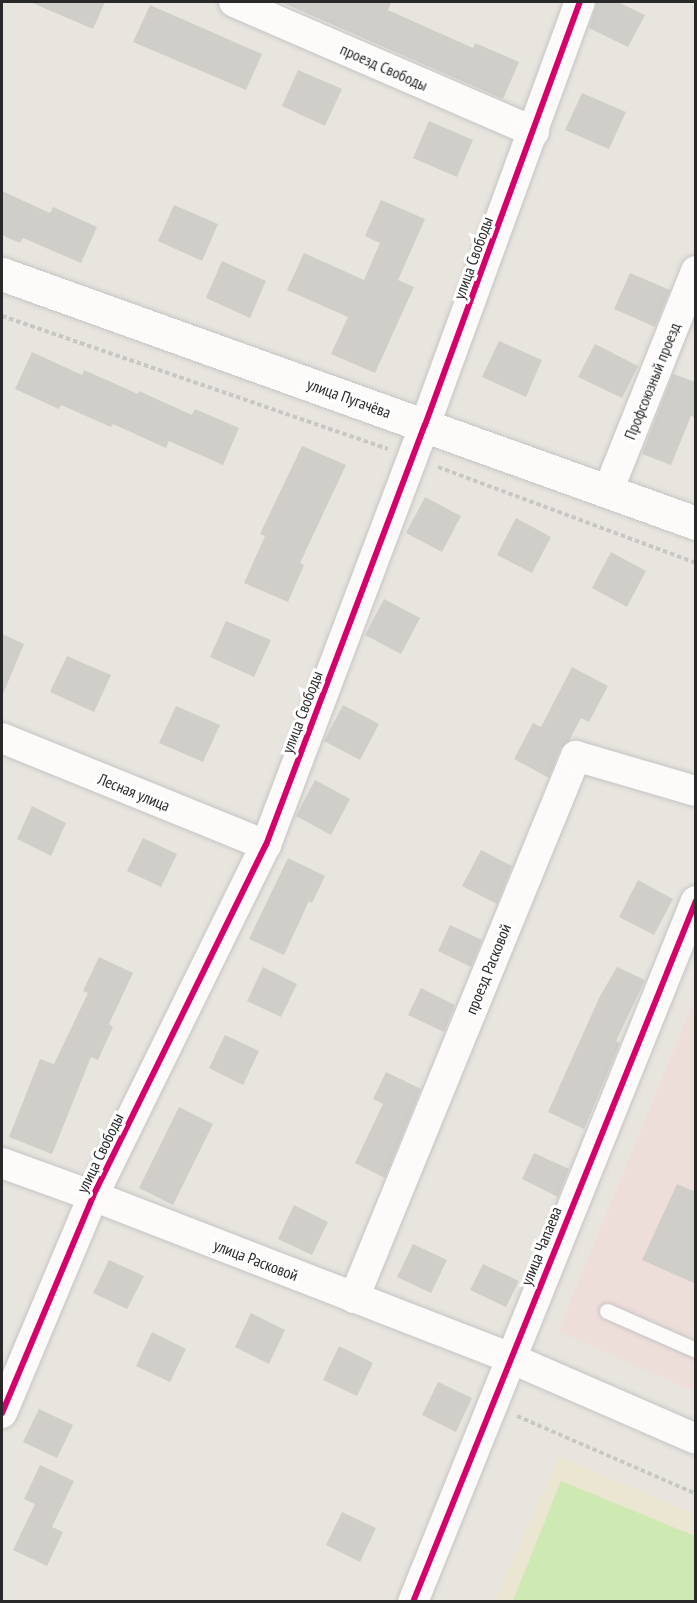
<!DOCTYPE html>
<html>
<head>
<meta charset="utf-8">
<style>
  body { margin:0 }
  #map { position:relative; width:697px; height:1603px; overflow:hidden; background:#e8e5de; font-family:"PT Sans Narrow",sans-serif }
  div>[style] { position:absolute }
  .education>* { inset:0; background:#ebe6d2 }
  .medical>* { inset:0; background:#eededa }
  .pitch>* { inset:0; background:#cfe9b3 }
  .building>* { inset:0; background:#d0cec9 }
  .path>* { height:4px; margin-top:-2px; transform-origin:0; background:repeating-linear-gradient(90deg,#c8c7c6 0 4.5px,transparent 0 7.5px) }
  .roads { filter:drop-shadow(0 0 2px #c5c4c4) drop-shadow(0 0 2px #c5c4c4) }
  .lane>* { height:15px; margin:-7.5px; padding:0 7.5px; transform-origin:7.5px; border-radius:7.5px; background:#fcfbfa }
  .street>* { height:30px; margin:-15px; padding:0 15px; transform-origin:15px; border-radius:15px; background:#fcfbfa }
  .secondary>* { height:33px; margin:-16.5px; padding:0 16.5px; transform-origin:16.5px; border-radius:16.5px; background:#fcfbfa }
  .cycleway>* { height:6px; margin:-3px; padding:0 3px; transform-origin:3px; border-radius:3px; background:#d6006c }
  span { translate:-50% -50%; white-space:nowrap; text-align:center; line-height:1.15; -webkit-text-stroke:6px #fff; paint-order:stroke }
  .street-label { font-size:16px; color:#292929 }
  .frame { position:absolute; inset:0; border:3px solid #292929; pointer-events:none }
</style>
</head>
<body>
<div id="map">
  <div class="education">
    <i style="clip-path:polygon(559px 1457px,695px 1514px,695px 1601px,494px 1602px)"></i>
  </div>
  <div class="medical">
    <i style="clip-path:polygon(695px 998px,695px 1392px,558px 1331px)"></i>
  </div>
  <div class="pitch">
    <i style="clip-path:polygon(561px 1481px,695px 1536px,695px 1601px,513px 1601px)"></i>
  </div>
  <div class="building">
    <i style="clip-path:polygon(30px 2px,105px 2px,93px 29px)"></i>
    <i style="clip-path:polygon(281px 2px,391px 2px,388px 10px,473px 48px,475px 43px,519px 62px,503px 99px)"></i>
    <i style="clip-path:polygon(597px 2px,618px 2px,645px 15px,628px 47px,589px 28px)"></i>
    <i style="clip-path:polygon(150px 5px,262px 54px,246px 90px,133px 42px)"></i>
    <i style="clip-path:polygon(298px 70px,342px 89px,325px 126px,282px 106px)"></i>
    <i style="clip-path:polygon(582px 93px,626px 112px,609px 149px,565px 130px)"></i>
    <i style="clip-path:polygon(429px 121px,473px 140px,457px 177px,413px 158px)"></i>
    <i style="clip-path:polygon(2px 191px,50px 213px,53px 207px,97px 227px,81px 263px,23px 238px,20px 243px,2px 235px)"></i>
    <i style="clip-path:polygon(381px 200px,425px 219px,398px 280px,414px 287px,375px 373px,331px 354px,348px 317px,287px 290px,304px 253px,364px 280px,380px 243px,365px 236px)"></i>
    <i style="clip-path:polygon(174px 205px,218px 224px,202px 261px,158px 241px)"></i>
    <i style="clip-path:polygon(222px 261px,266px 281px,250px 318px,206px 298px)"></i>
    <i style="clip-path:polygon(630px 273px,670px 290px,655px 327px,614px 309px)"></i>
    <i style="clip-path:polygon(499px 341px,542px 360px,526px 397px,482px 377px)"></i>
    <i style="clip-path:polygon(595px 344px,638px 366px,622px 398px,578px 377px)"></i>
    <i style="clip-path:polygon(32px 352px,82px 375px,84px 370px,138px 394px,139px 391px,192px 415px,195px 409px,239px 428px,223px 465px,169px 441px,166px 448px,113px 424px,111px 427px,61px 405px,59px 409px,15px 389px)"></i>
    <i style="clip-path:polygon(673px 374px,696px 382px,696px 418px,691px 416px,671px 465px,642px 454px)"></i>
    <i style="clip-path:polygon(302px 446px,346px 465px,300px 563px,304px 565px,288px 602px,244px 583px,265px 536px,260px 534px)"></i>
    <i style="clip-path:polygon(425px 497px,461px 516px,442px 552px,406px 533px)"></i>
    <i style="clip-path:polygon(516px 518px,551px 537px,532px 573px,497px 555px)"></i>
    <i style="clip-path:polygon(611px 552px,646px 571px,627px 607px,592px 588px)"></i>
    <i style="clip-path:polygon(384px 599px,420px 618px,401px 654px,365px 635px)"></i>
    <i style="clip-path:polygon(226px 621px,271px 640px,254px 677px,210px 657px)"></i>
    <i style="clip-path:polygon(2px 634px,24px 644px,2px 696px)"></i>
    <i style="clip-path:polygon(67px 656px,111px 675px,94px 712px,50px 692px)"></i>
    <i style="clip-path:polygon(572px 667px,608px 686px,589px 722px,581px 718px,569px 741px,560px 749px,549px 778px,514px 759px,533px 723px,541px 727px)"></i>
    <i style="clip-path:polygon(343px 705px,379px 724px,360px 760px,324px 741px)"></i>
    <i style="clip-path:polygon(176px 706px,220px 725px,203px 762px,159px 743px)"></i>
    <i style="clip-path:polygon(315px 780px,350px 799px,331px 835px,296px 816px)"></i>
    <i style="clip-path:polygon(32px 806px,66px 823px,51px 856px,17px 839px)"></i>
    <i style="clip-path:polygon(143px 838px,177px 854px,161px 887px,127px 871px)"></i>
    <i style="clip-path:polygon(481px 850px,512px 866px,497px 904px,462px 886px)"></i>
    <i style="clip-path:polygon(288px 858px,325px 876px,312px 903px,309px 901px,284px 955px,249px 939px)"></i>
    <i style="clip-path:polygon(638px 880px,673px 899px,654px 935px,619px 917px)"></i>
    <i style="clip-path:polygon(450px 925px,482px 940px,471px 967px,438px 951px)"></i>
    <i style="clip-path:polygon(99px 957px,133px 973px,109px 1024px,113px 1027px,98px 1060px,91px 1057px,52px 1154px,9px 1137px,40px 1059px,54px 1064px,88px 993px,83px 991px)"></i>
    <i style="clip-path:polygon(263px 967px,297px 984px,281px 1017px,247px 1001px)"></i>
    <i style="clip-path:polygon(617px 967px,645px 980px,616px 1041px,620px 1043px,584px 1129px,548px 1112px,600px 996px)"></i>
    <i style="clip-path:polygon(421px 988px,455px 1005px,444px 1032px,408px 1015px)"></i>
    <i style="clip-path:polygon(225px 1035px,259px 1051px,243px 1085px,209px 1068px)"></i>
    <i style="clip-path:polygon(386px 1072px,421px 1089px,385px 1178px,355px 1163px,383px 1104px,373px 1099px)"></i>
    <i style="clip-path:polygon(179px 1107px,213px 1124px,173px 1205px,139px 1188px)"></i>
    <i style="clip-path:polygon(534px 1153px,569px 1169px,558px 1197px,522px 1179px)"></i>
    <i style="clip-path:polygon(677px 1184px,696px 1192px,696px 1284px,642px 1260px)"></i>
    <i style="clip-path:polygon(294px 1205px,328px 1222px,312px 1255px,278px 1239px)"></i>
    <i style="clip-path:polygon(413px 1244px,447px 1260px,431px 1293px,397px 1277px)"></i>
    <i style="clip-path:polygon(109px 1260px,144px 1276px,127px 1309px,93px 1293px)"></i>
    <i style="clip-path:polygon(483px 1264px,519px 1281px,506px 1307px,470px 1290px)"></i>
    <i style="clip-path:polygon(251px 1313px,285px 1330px,269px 1364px,235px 1347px)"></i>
    <i style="clip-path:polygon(152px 1332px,186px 1349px,170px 1382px,136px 1366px)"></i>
    <i style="clip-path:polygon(339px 1346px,373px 1363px,357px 1396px,323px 1380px)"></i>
    <i style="clip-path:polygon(438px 1382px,472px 1398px,456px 1432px,422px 1415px)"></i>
    <i style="clip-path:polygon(39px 1409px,73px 1425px,57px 1458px,23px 1442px)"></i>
    <i style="clip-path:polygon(40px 1465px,74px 1481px,52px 1527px,63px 1532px,47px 1566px,13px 1550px,35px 1504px,24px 1499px)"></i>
    <i style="clip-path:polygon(342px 1512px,376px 1528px,360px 1562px,326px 1545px)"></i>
  </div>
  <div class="path">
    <i style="left:2px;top:316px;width:408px;rotate:19deg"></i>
    <i style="left:438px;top:467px;width:275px;rotate:20.4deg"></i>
    <i style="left:517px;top:1416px;width:195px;rotate:23.5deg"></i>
  </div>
  <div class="roads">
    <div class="lane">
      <i style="left:607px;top:1311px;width:97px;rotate:23.7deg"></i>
    </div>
    <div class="street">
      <i style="left:234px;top:2px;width:327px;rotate:23.4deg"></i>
      <i style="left:608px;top:491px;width:237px;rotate:-68.2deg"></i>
      <i style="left:2px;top:738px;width:285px;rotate:22.1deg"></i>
      <i style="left:2px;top:1163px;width:97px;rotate:19.9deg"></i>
      <i style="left:93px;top:1196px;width:447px;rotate:21.2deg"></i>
      <i style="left:510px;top:1358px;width:203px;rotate:23.5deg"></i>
      <i style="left:354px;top:1298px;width:586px;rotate:-67.73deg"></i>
      <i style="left:576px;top:756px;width:125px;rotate:16.3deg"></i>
      <i style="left:2px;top:1413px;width:235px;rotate:-67.2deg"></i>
      <i style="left:93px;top:1196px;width:391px;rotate:-63.8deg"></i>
      <i style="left:266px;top:845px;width:449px;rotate:-69.3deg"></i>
      <i style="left:425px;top:425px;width:451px;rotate:-69.9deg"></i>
      <i style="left:413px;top:1602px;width:756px;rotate:-68.02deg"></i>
    </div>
    <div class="secondary">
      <i style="left:2px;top:274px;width:737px;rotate:19.74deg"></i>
    </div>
  </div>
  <div class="cycleway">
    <i style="left:2px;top:1413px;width:235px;rotate:-67.2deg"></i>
    <i style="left:93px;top:1196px;width:391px;rotate:-63.8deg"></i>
    <i style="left:266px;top:845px;width:449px;rotate:-69.3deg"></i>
    <i style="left:425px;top:425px;width:451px;rotate:-69.9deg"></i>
    <i style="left:413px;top:1602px;width:756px;rotate:-68.02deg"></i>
  </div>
  <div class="street-label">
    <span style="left:384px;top:67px;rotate:24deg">проезд Свободы</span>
    <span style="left:473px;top:258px;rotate:-70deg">улица Свободы</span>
    <span style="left:652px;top:381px;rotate:-68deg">Профсоюзный проезд</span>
    <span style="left:349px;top:398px;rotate:20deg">улица Пугачёва</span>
    <span style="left:302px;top:712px;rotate:-69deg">улица Свободы</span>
    <span style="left:134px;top:792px;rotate:22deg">Лесная улица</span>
    <span style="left:488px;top:969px;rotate:-68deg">проезд Расковой</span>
    <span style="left:100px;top:1153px;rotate:-64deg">улица Свободы</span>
    <span style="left:541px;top:1246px;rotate:-68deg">улица Чапаева</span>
    <span style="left:256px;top:1260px;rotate:21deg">улица Расковой</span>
  </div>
  <div class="frame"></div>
</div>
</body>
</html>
